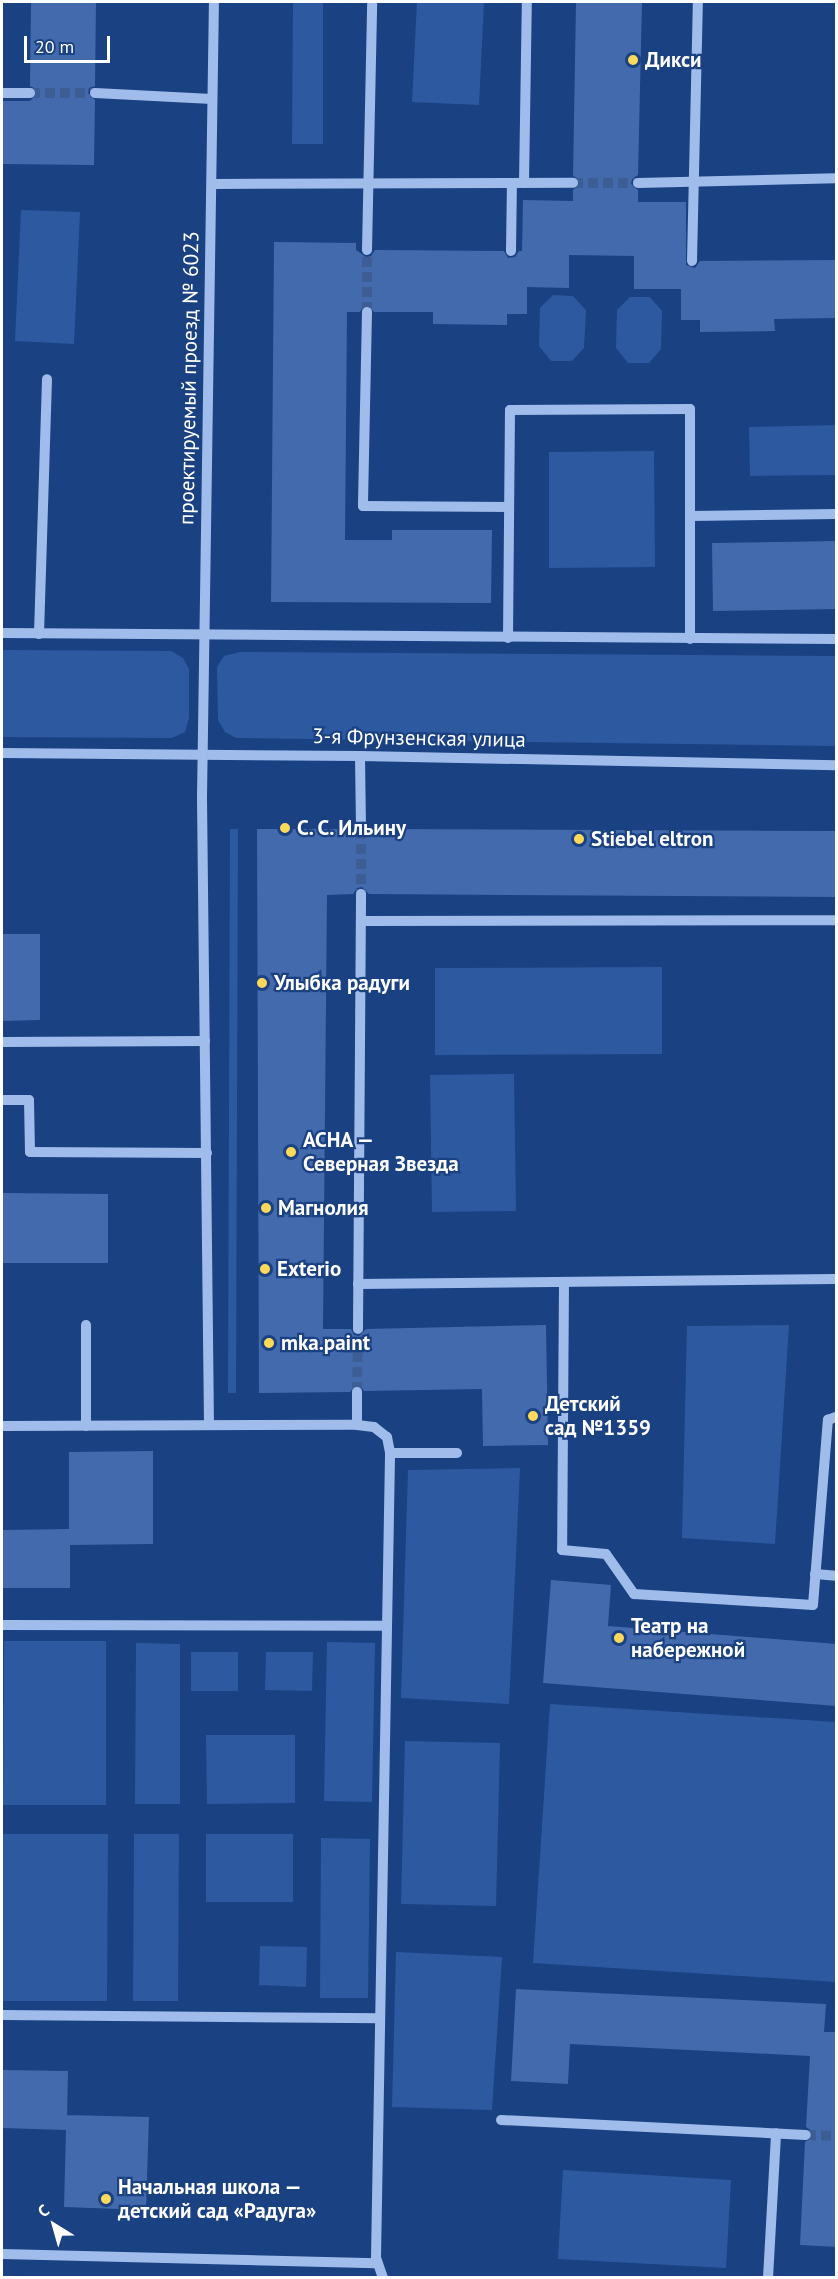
<!DOCTYPE html>
<html>
<head>
<meta charset="utf-8">
<style>
  body { margin:0 }
  #map { position:relative; width:838px; height:2279px; overflow:hidden; background:#1a4182; font-family:"PT Sans",sans-serif }
  div>[style] { position:absolute }
  .green>* { inset:0; background:#2d59a1 }
  .building>* { inset:0; background:#436aac }
  .minor-tunnel>* { height:10px; margin-top:-5px; transform-origin:0; background:repeating-linear-gradient(90deg,#3c5e95 0 10px,transparent 0 15px) }
  .minor>* { height:10px; margin:-5px; padding:0 5px; transform-origin:5px; border-radius:5px; background:#9fbceb }
  .dots>* { width:16px; height:16px; translate:-50% -50%; box-sizing:border-box; border:3px solid #1a4182; border-radius:50% }
  span { translate:-50% -50%; white-space:nowrap; text-align:center; line-height:1.15; -webkit-text-stroke:4.5px #1a4182; paint-order:stroke }
  .poi-label { font-size:21px; color:#fff; font-weight:700 }
  .left { translate:0 -50%; text-align:left }
  .street-label { font-size:21px; color:#fff }
  .frame { position:absolute; inset:0; border:3px solid #fff; pointer-events:none }
  .north { position:absolute; left:24px; top:2195px; width:60px; height:60px; -webkit-text-stroke:4px #1a4182; paint-order:stroke; rotate:323deg; font-size:16px; font-weight:700; line-height:24px; text-align:center; color:#fff }
  .north::after { content:''; display:block; margin:auto; width:21px; height:27px; background:#fff; clip-path:polygon(50% 0,100% 100%,50% 72%,0 100%) }
  .scale { position:absolute; left:24px; top:36px; width:86px; height:27px; box-sizing:border-box; border:3px solid #fff; border-top:0; padding-left:8px; font-size:18px; line-height:21px; white-space:nowrap; color:#fff; -webkit-text-stroke:4px #1a4182; paint-order:stroke }
</style>
</head>
<body>
<div id="map">
  <div class="green">
    <i style="clip-path:polygon(293px 2px,323px 2px,323px 144px,292px 144px)"></i>
    <i style="clip-path:polygon(417px 2px,484px 2px,479px 105px,412px 102px)"></i>
    <i style="clip-path:polygon(21px 210px,80px 212px,74px 344px,15px 341px)"></i>
    <i style="clip-path:polygon(553px 295px,573px 296px,586px 310px,584px 348px,572px 361px,551px 361px,539px 346px,540px 308px)"></i>
    <i style="clip-path:polygon(630px 297px,650px 297px,662px 311px,661px 349px,649px 363px,628px 363px,616px 348px,617px 310px)"></i>
    <i style="clip-path:polygon(836px 425px,836px 475px,750px 476px,749px 427px)"></i>
    <i style="clip-path:polygon(654px 451px,655px 567px,549px 568px,549px 452px)"></i>
    <i style="clip-path:polygon(2px 650px,171px 651px,183px 658px,189px 669px,189px 718px,185px 732px,172px 738px,2px 737px)"></i>
    <i style="clip-path:polygon(240px 652px,836px 656px,836px 746px,236px 738px,225px 732px,218px 720px,217px 667px,224px 656px)"></i>
    <i style="clip-path:polygon(230px 829px,238px 829px,236px 1393px,228px 1393px)"></i>
    <i style="clip-path:polygon(662px 967px,662px 1054px,435px 1055px,435px 968px)"></i>
    <i style="clip-path:polygon(514px 1074px,516px 1211px,432px 1212px,430px 1075px)"></i>
    <i style="clip-path:polygon(789px 1325px,775px 1544px,682px 1538px,687px 1326px)"></i>
    <i style="clip-path:polygon(520px 1468px,509px 1704px,401px 1698px,408px 1470px)"></i>
    <i style="clip-path:polygon(4px 1641px,106px 1641px,106px 1805px,3px 1805px)"></i>
    <i style="clip-path:polygon(327px 1642px,375px 1643px,372px 1802px,324px 1801px)"></i>
    <i style="clip-path:polygon(136px 1643px,180px 1644px,180px 1804px,135px 1804px)"></i>
    <i style="clip-path:polygon(191px 1652px,238px 1652px,238px 1691px,191px 1691px)"></i>
    <i style="clip-path:polygon(266px 1652px,313px 1652px,312px 1691px,265px 1690px)"></i>
    <i style="clip-path:polygon(550px 1704px,836px 1722px,836px 1982px,533px 1963px)"></i>
    <i style="clip-path:polygon(206px 1735px,295px 1735px,295px 1803px,207px 1804px)"></i>
    <i style="clip-path:polygon(405px 1741px,500px 1743px,496px 1906px,401px 1904px)"></i>
    <i style="clip-path:polygon(3px 1834px,108px 1834px,107px 2001px,3px 2001px)"></i>
    <i style="clip-path:polygon(134px 1834px,179px 1834px,178px 2001px,133px 2001px)"></i>
    <i style="clip-path:polygon(206px 1834px,293px 1834px,293px 1902px,206px 1902px)"></i>
    <i style="clip-path:polygon(321px 1838px,370px 1839px,368px 1998px,320px 1998px)"></i>
    <i style="clip-path:polygon(260px 1946px,307px 1947px,306px 1987px,259px 1985px)"></i>
    <i style="clip-path:polygon(396px 1952px,502px 1957px,492px 2110px,392px 2107px)"></i>
    <i style="clip-path:polygon(563px 2170px,731px 2180px,726px 2268px,558px 2259px)"></i>
  </div>
  <div class="building">
    <i style="clip-path:polygon(31px 2px,96px 2px,95px 86px,89px 88px,88px 93px,95px 100px,94px 165px,2px 164px,2px 101px,30px 101px,37px 94px,36px 89px,30px 86px)"></i>
    <i style="clip-path:polygon(576px 2px,642px 2px,638px 175px,632px 179px,631px 184px,638px 190px,638px 202px,686px 202px,686px 265px,695px 268px,700px 261px,837px 260px,836px 318px,774px 319px,775px 331px,700px 332px,700px 320px,681px 320px,681px 289px,634px 289px,634px 256px,569px 255px,569px 288px,527px 287px,527px 314px,507px 314px,507px 325px,433px 324px,433px 312px,374px 312px,368px 305px,363px 306px,360px 312px,347px 312px,345px 540px,392px 540px,392px 530px,492px 530px,491px 603px,271px 602px,274px 242px,356px 243px,356px 250px,366px 257px,371px 256px,375px 250px,504px 251px,508px 258px,515px 257px,519px 251px,522px 251px,523px 200px,573px 201px,573px 190px,580px 184px,579px 179px,573px 176px)"></i>
    <i style="clip-path:polygon(837px 541px,837px 609px,713px 611px,712px 543px)"></i>
    <i style="clip-path:polygon(257px 829px,353px 829px,361px 836px,365px 835px,368px 829px,837px 831px,837px 897px,369px 894px,362px 887px,357px 888px,353px 894px,327px 895px,323px 1329px,351px 1329px,354px 1335px,359px 1336px,366px 1329px,546px 1325px,548px 1445px,483px 1446px,482px 1389px,364px 1391px,361px 1386px,356px 1385px,350px 1392px,259px 1393px)"></i>
    <i style="clip-path:polygon(2px 934px,40px 934px,40px 1020px,2px 1021px)"></i>
    <i style="clip-path:polygon(2px 1193px,108px 1194px,108px 1263px,2px 1263px)"></i>
    <i style="clip-path:polygon(153px 1451px,153px 1544px,70px 1545px,70px 1588px,2px 1588px,2px 1530px,69px 1529px,69px 1452px)"></i>
    <i style="clip-path:polygon(551px 1580px,611px 1585px,608px 1626px,837px 1644px,837px 1706px,543px 1683px)"></i>
    <i style="clip-path:polygon(516px 1989px,826px 2004px,824px 2032px,837px 2032px,837px 2247px,800px 2245px,805px 2142px,813px 2136px,812px 2131px,806px 2127px,810px 2056px,570px 2044px,568px 2084px,511px 2081px)"></i>
    <i style="clip-path:polygon(2px 2070px,68px 2071px,67px 2121px,67px 2115px,149px 2117px,146px 2210px,64px 2207px,66px 2130px,2px 2128px)"></i>
  </div>
  <div class="minor-tunnel">
    <i style="left:30px;top:93px;width:65px"></i>
    <i style="left:573px;top:183px;width:65px"></i>
    <i style="left:367px;top:312px;width:62px;rotate:-90deg"></i>
    <i style="left:361px;top:829px;width:65px;rotate:90deg"></i>
    <i style="left:357px;top:1392px;width:63px;rotate:-89.1deg"></i>
    <i style="left:806px;top:2135px;width:30px;rotate:2deg"></i>
  </div>
  <div class="minor">
    <i style="left:2px;top:93px;width:28px"></i>
    <i style="left:95px;top:93px;width:117px;rotate:2.9deg"></i>
    <i style="left:524px;top:183px;width:181px;rotate:-89.1deg"></i>
    <i style="left:638px;top:183px;width:198px;rotate:-1.4deg"></i>
    <i style="left:213px;top:184px;width:360px;rotate:-0.2deg"></i>
    <i style="left:367px;top:250px;width:248px;rotate:-88.8deg"></i>
    <i style="left:511px;top:251px;width:68px;rotate:-89.2deg"></i>
    <i style="left:692px;top:261px;width:259px;rotate:-88.7deg"></i>
    <i style="left:367px;top:312px;width:194px;rotate:91.2deg"></i>
    <i style="left:363px;top:506px;width:146px;rotate:0.4deg"></i>
    <i style="left:690px;top:516px;width:146px;rotate:-0.8deg"></i>
    <i style="left:2px;top:633px;width:834px;rotate:0.41deg"></i>
    <i style="left:39px;top:634px;width:255px;rotate:-88.2deg"></i>
    <i style="left:508px;top:638px;width:228px;rotate:-89.5deg"></i>
    <i style="left:510px;top:410px;width:180px;rotate:-0.3deg"></i>
    <i style="left:690px;top:409px;width:230px;rotate:90deg"></i>
    <i style="left:2px;top:753px;width:358px;rotate:0.5deg"></i>
    <i style="left:360px;top:756px;width:476px;rotate:1.1deg"></i>
    <i style="left:360px;top:756px;width:73px;rotate:89.2deg"></i>
    <i style="left:361px;top:921px;width:475px;rotate:-0.1deg"></i>
    <i style="left:2px;top:1042px;width:203px;rotate:-0.3deg"></i>
    <i style="left:2px;top:1100px;width:27px"></i>
    <i style="left:29px;top:1100px;width:52px;rotate:88.9deg"></i>
    <i style="left:30px;top:1152px;width:177px;rotate:0.3deg"></i>
    <i style="left:564px;top:1282px;width:268px;rotate:90.4deg"></i>
    <i style="left:562px;top:1550px;width:44px;rotate:5.2deg"></i>
    <i style="left:606px;top:1554px;width:49px;rotate:55deg"></i>
    <i style="left:634px;top:1594px;width:179px;rotate:3.5deg"></i>
    <i style="left:813px;top:1605px;width:186px;rotate:-85.4deg"></i>
    <i style="left:828px;top:1420px;width:9px;rotate:-21deg"></i>
    <i style="left:358px;top:1284px;width:478px;rotate:-0.6deg"></i>
    <i style="left:358px;top:1329px;width:435px;rotate:-89.6deg"></i>
    <i style="left:209px;top:1425px;width:628px;rotate:-90.64deg"></i>
    <i style="left:202px;top:797px;width:795px;rotate:-89.14deg"></i>
    <i style="left:357px;top:1425px;width:33px;rotate:-90deg"></i>
    <i style="left:2px;top:1426px;width:355px;rotate:-0.2deg"></i>
    <i style="left:357px;top:1425px;width:17px;rotate:7deg"></i>
    <i style="left:374px;top:1427px;width:16px;rotate:38deg"></i>
    <i style="left:387px;top:1437px;width:16px;rotate:79deg"></i>
    <i style="left:390px;top:1453px;width:67px"></i>
    <i style="left:86px;top:1426px;width:101px;rotate:-90deg"></i>
    <i style="left:815px;top:1574px;width:21px;rotate:5deg"></i>
    <i style="left:2px;top:1625px;width:385px;rotate:0.1deg"></i>
    <i style="left:2px;top:2015px;width:378px;rotate:0.5deg"></i>
    <i style="left:501px;top:2120px;width:305px;rotate:2.8deg"></i>
    <i style="left:2px;top:2254px;width:374px;rotate:1.4deg"></i>
    <i style="left:383px;top:2278px;width:21px;rotate:-109deg"></i>
    <i style="left:376px;top:2258px;width:805px;rotate:-89deg"></i>
    <i style="left:768px;top:2278px;width:145px;rotate:-86.8deg"></i>
  </div>
  <div class="dots">
    <i style="left:633px;top:60px;background:#fdd95b"></i>
    <i style="left:285px;top:828px;background:#fdd95b"></i>
    <i style="left:579px;top:839px;background:#fdd95b"></i>
    <i style="left:262px;top:983px;background:#fdd95b"></i>
    <i style="left:291px;top:1152px;background:#fdd95b"></i>
    <i style="left:266px;top:1208px;background:#fdd95b"></i>
    <i style="left:265px;top:1269px;background:#fdd95b"></i>
    <i style="left:269px;top:1343px;background:#fdd95b"></i>
    <i style="left:533px;top:1416px;background:#fdd95b"></i>
    <i style="left:619px;top:1638px;background:#fdd95b"></i>
    <i style="left:106px;top:2199px;background:#fdd95b"></i>
  </div>
  <div class="poi-label">
    <span class="left" style="left:645px;top:60px">Дикси</span>
    <span class="left" style="left:297px;top:828px">С. С. Ильину</span>
    <span class="left" style="left:591px;top:839px">Stiebel eltron</span>
    <span class="left" style="left:274px;top:983px">Улыбка радуги</span>
    <span class="left" style="left:303px;top:1152px">АСНА —<br>Северная Звезда</span>
    <span class="left" style="left:278px;top:1208px">Магнолия</span>
    <span class="left" style="left:277px;top:1269px">Exterio</span>
    <span class="left" style="left:281px;top:1343px">mka.paint</span>
    <span class="left" style="left:545px;top:1416px">Детский<br>сад №1359</span>
    <span class="left" style="left:631px;top:1638px">Театр на<br>набережной</span>
    <span class="left" style="left:118px;top:2199px">Начальная школа —<br>детский сад «Радуга»</span>
  </div>
  <div class="street-label">
    <span style="left:189px;top:378px;rotate:-89deg">проектируемый проезд № 6023</span>
    <span style="left:419px;top:738px;rotate:1deg">3-я Фрунзенская улица</span>
  </div>
  <div class="frame"></div>
  <div class="north">С</div>
  <div class="scale">20 m</div>
</div>
</body>
</html>
